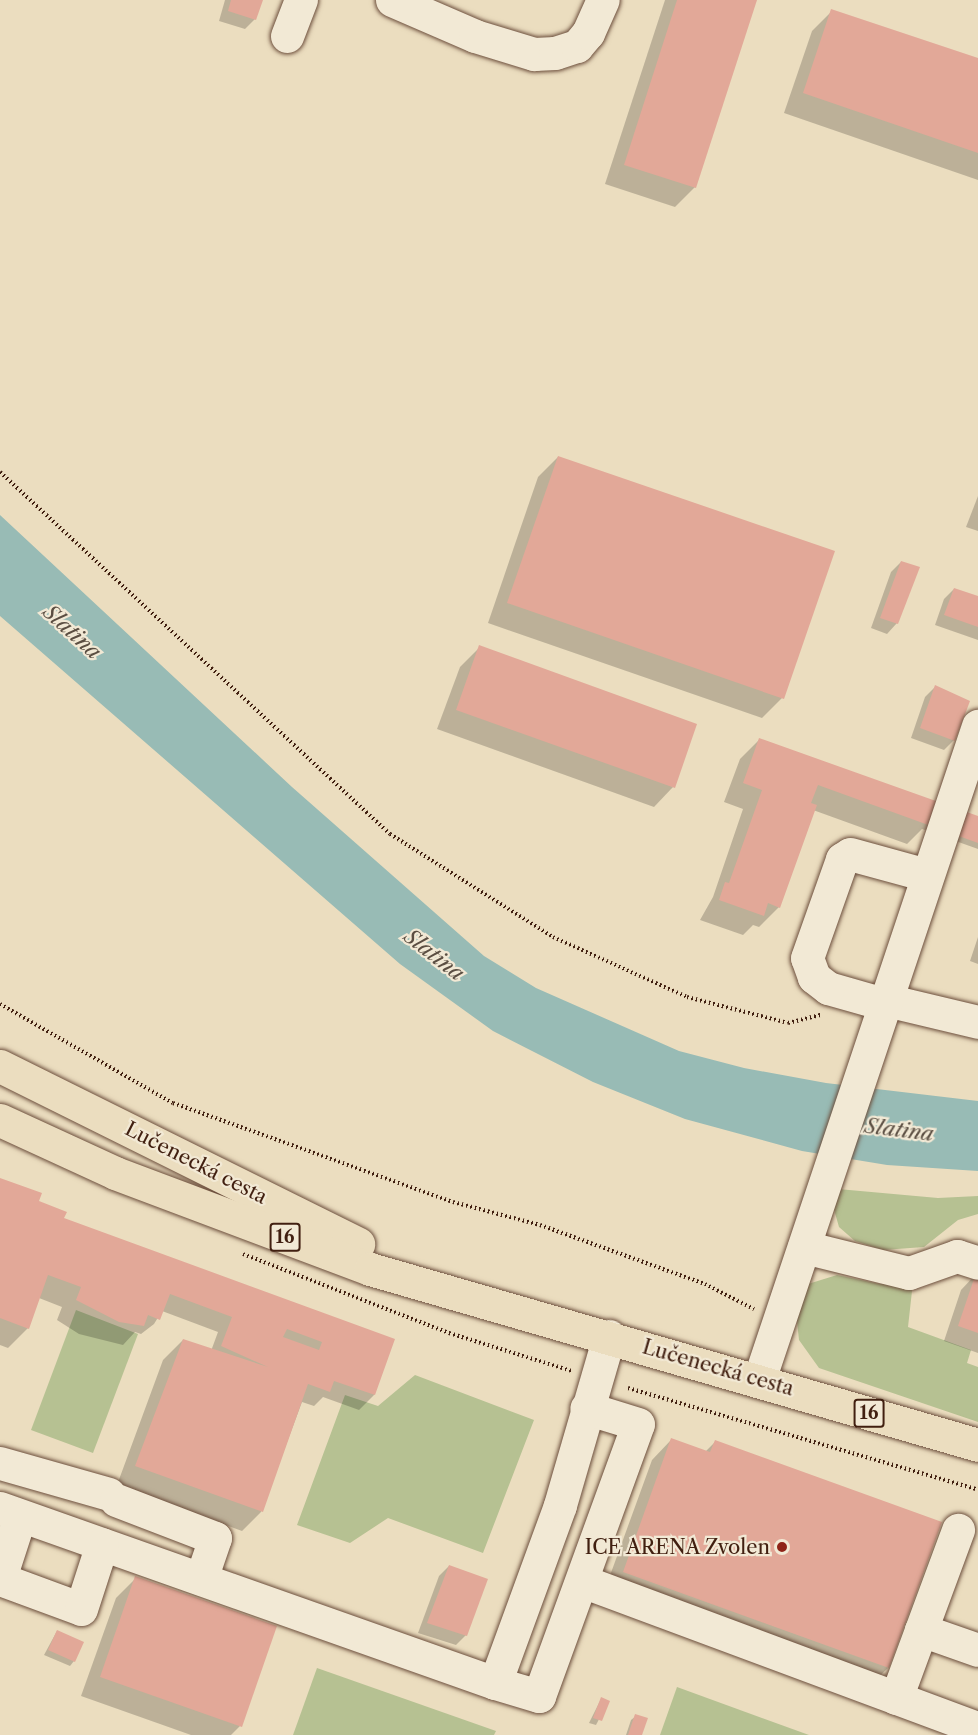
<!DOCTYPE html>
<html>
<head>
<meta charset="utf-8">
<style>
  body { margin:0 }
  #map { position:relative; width:978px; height:1735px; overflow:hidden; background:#ebddbf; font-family:"Libre Caslon Text",serif }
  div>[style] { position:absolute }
  .green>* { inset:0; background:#b6c192 }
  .water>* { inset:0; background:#98bbb5 }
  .shadow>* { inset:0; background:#0003 }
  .building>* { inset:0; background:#e2a898 }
  .path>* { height:4px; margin-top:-2px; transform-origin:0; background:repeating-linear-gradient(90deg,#411f10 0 1.5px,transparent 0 4.5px) }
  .roads { filter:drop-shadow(0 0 2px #6c4e3c) drop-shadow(0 0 2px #6c4e3c) }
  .minor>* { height:33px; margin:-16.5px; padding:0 16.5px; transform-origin:16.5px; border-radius:16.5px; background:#f2e9d5 }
  .major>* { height:33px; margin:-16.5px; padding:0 16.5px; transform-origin:16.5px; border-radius:16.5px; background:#ebddbf }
  .dots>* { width:16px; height:16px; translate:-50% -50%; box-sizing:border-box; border:3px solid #f2e9d5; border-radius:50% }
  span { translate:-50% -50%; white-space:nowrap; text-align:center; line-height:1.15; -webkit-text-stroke:4.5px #f2e9d5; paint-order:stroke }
  .shield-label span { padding:2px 4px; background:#f2e9d5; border:2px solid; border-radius:4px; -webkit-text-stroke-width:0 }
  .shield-label { font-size:18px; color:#411f10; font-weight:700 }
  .street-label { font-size:20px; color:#411f10 }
  .poi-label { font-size:20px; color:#411f10 }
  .right { translate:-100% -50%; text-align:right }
  .water-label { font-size:21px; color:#5b4e42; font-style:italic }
</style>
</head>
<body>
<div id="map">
  <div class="green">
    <i style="clip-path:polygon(838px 1189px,938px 1198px,978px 1196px,978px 1214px,958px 1220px,924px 1247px,883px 1250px,855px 1241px,839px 1227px,833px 1206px)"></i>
    <i style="clip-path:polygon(837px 1275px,880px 1284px,913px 1282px,908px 1327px,971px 1350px,967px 1363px,978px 1367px,978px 1422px,819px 1368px,799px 1340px,796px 1312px,808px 1284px)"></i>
    <i style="clip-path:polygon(76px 1310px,138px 1334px,93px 1453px,31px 1430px)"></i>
    <i style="clip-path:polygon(415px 1375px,534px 1420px,483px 1553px,388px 1518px,350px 1543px,297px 1525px,345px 1395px,378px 1406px)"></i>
    <i style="clip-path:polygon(317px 1668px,496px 1731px,494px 1735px,293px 1735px)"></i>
    <i style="clip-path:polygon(677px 1687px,809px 1735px,660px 1735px)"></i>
  </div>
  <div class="water">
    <i style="clip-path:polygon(0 515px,292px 787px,484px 956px,536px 988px,679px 1051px,744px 1068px,826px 1083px,978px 1101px,978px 1171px,887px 1165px,802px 1151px,685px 1119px,593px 1082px,493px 1031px,400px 964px,0 616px)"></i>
  </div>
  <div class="shadow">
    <i style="clip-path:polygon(225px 0,261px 0,255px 19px,245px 29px,219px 21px)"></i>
    <i style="clip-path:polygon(665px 0,756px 0,695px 187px,675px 207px,605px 184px)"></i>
    <i style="clip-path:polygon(832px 11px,978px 59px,978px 180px,784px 113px,812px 31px)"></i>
    <i style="clip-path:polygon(558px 457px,782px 698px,762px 718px,488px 623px,538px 477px)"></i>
    <i style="clip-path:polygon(978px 496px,978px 531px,966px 527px)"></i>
    <i style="clip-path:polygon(901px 562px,897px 623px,887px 634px,871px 628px,891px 572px)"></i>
    <i style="clip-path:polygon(954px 589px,978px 598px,978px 640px,935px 625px,944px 599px)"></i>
    <i style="clip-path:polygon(480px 647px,673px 787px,654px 807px,437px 729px,460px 667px)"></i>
    <i style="clip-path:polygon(935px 687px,954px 740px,944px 750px,911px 738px,925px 697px)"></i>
    <i style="clip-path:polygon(759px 740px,978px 817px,978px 849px,922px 829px,907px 844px,813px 810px,779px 907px,759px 927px,753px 925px,743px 935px,700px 920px,713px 897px,743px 809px,724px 802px,740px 759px)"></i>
    <i style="clip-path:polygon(978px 937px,978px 964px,970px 961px)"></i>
    <i style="clip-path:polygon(0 1179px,62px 1219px,393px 1340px,374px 1395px,359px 1410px,323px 1397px,314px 1406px,302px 1402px,261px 1512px,242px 1531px,117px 1485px,163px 1360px,183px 1340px,211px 1351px,218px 1332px,162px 1311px,154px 1324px,141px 1334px,135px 1332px,123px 1345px,79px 1334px,57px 1320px,62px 1307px,39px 1298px,28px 1328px,8px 1348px,0 1345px)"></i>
    <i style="clip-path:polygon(976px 1274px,978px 1275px,978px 1353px,944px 1341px,961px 1290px)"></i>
    <i style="clip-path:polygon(671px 1440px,705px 1452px,715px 1442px,888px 1668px,868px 1687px,604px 1592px,652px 1460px)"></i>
    <i style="clip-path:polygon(449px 1566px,466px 1635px,456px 1645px,418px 1633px,439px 1576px)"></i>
    <i style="clip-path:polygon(136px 1578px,240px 1726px,231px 1735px,191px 1735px,81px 1696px,116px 1598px)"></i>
    <i style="clip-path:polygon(57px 1631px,74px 1661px,70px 1666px,44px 1655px)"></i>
    <i style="clip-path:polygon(601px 1699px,608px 1702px,596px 1725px,589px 1723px)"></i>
    <i style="clip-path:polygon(636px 1716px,641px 1735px,626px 1735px,631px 1720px)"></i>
  </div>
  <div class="building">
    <i style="clip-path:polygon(231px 0,263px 0,256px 20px,228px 11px)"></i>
    <i style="clip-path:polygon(677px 0,757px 0,696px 188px,624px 165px)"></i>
    <i style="clip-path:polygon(831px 9px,978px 58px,978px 153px,803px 93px)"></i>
    <i style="clip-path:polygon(558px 456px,835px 551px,784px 699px,507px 603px)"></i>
    <i style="clip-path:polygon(901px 561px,920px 567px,898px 624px,880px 618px)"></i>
    <i style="clip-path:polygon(954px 588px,978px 596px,978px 627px,944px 615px)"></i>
    <i style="clip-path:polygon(479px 645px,697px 724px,675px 788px,456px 710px)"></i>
    <i style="clip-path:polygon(935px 685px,970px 701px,955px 741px,920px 728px)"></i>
    <i style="clip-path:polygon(759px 738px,978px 816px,978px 843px,818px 785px,811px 803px,817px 805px,780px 908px,768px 903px,764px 916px,719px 900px,725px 882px,729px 883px,762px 790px,743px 783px)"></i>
    <i style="clip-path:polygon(evenodd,0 1178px,42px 1193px,39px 1201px,67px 1212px,64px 1218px,395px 1339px,375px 1395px,334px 1381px,330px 1392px,308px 1384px,263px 1512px,135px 1466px,183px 1339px,268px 1367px,221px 1346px,232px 1317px,170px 1294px,160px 1320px,148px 1315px,144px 1326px,119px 1322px,76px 1300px,81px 1287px,48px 1275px,29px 1329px,0 1318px,0 1178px,287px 1329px,322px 1342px,319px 1350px,283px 1337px,287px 1329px)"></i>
    <i style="clip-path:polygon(976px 1273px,978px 1273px,978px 1333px,958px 1326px)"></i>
    <i style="clip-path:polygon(671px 1438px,710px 1452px,715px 1440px,942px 1522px,889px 1668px,623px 1572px)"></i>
    <i style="clip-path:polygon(449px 1565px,488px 1579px,467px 1636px,427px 1623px)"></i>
    <i style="clip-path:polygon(135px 1576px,277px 1626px,242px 1727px,100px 1677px)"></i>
    <i style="clip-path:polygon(57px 1630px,84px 1642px,75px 1662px,48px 1650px)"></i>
    <i style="clip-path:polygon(601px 1697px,610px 1701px,602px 1721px,593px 1718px)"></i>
    <i style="clip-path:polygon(635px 1714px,648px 1718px,642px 1735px,628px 1735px)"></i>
  </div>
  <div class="path">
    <i style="left:0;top:472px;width:532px;rotate:42.87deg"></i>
    <i style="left:390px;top:834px;width:193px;rotate:32.3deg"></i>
    <i style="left:553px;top:937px;width:147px;rotate:24.1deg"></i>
    <i style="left:687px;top:997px;width:104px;rotate:14.4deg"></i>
    <i style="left:788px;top:1023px;width:34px;rotate:-14deg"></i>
    <i style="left:0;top:1004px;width:199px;rotate:29.8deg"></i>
    <i style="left:173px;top:1103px;width:297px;rotate:19.5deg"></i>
    <i style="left:453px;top:1202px;width:90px;rotate:14.8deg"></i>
    <i style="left:540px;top:1225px;width:175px;rotate:19.7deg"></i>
    <i style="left:705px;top:1284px;width:55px;rotate:27deg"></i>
    <i style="left:243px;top:1254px;width:221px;rotate:21deg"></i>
    <i style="left:449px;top:1333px;width:129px;rotate:17.2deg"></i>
    <i style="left:628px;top:1388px;width:365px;rotate:16.2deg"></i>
  </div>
  <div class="roads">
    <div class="minor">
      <i style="left:392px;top:0;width:90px;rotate:23.4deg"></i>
      <i style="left:475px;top:36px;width:62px;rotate:17deg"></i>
      <i style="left:534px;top:54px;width:21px;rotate:-3deg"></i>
      <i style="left:555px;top:53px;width:23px;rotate:-18deg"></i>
      <i style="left:577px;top:46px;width:17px;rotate:-50deg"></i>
      <i style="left:588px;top:33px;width:36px;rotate:-66deg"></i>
      <i style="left:287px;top:36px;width:39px;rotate:-69deg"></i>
      <i style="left:886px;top:1000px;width:95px;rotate:13.4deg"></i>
      <i style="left:884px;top:1004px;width:58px;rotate:-164.1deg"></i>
      <i style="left:828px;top:988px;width:18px;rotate:-142deg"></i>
      <i style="left:814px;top:977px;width:20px;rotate:-110deg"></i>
      <i style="left:807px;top:958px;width:105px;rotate:-70.5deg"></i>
      <i style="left:842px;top:859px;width:9px;rotate:-32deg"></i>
      <i style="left:850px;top:854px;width:80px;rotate:15.3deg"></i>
      <i style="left:804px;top:1247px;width:108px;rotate:13.9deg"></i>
      <i style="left:909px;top:1273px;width:51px;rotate:-19.5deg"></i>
      <i style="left:957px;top:1256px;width:22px;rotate:18deg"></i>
      <i style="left:759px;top:1380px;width:690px;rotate:-71.49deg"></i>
      <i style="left:0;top:1463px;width:113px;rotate:15.9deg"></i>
      <i style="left:116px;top:1500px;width:106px;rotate:21deg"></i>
      <i style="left:215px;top:1538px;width:43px;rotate:108.9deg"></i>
      <i style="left:0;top:1508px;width:525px;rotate:19.47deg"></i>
      <i style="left:495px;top:1683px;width:189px;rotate:-69.9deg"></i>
      <i style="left:560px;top:1505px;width:176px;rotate:-73.8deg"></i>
      <i style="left:0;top:1578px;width:65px;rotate:-72.1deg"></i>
      <i style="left:0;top:1579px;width:86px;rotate:20.3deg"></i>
      <i style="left:81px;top:1609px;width:68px;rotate:-72.1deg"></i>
      <i style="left:582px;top:1581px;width:422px;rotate:20.4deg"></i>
      <i style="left:921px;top:1630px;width:107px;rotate:-69.7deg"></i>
      <i style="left:495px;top:1683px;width:46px;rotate:16.5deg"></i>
      <i style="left:539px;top:1696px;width:289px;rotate:-70deg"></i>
      <i style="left:638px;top:1424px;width:54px;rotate:-162.9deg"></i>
      <i style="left:896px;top:1698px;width:72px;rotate:-69.8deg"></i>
      <i style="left:921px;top:1630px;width:60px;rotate:19.3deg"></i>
    </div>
    <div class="major">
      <i style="left:0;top:1066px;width:400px;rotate:26.4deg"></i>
      <i style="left:0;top:1120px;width:127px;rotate:24.7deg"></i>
      <i style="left:115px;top:1173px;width:272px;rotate:20.6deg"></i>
      <i style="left:370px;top:1269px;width:633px;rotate:16.14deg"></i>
    </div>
  </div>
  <div class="dots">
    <i style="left:782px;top:1547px;background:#8f2418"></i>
  </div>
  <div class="shield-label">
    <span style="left:285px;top:1237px">16</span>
    <span style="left:869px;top:1413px">16</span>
  </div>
  <div class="street-label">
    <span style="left:196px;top:1163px;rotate:27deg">Lučenecká cesta</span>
    <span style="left:718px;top:1368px;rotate:16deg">Lučenecká cesta</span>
  </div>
  <div class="poi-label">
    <span class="right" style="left:770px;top:1547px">ICE ARENA Zvolen</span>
  </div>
  <div class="water-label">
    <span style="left:72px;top:632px;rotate:42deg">Slatina</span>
    <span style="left:434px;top:955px;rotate:38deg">Slatina</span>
    <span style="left:899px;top:1130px;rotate:7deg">Slatina</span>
  </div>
</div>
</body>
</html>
